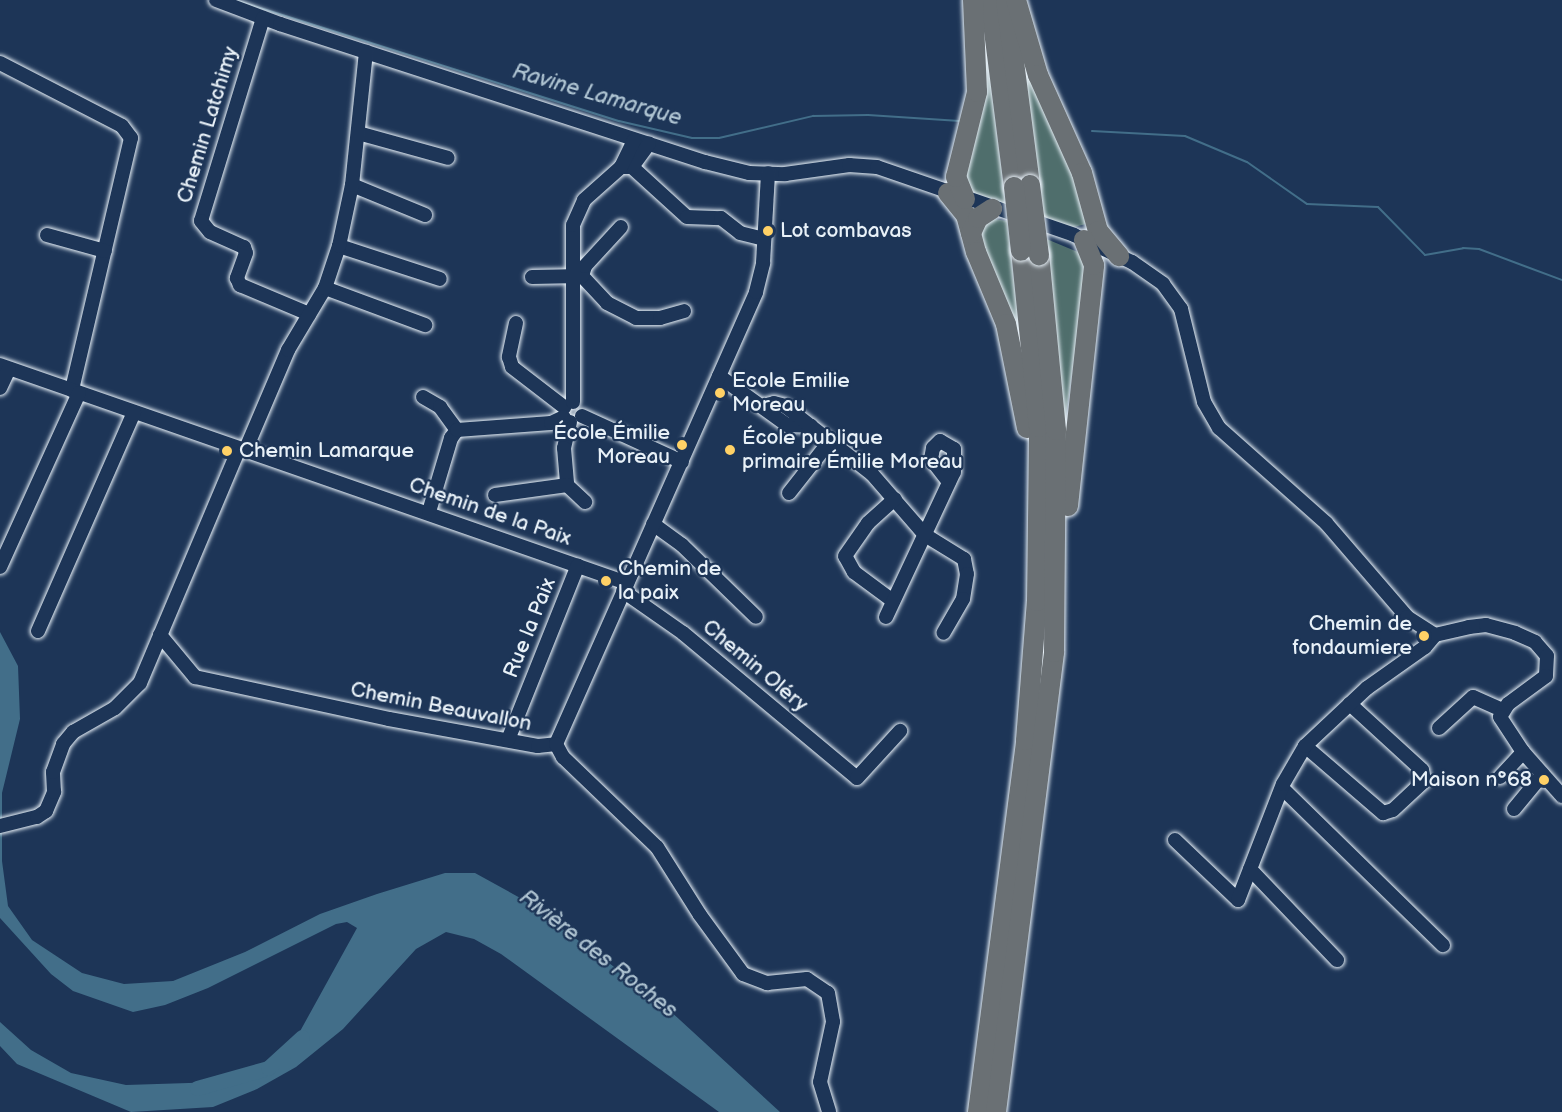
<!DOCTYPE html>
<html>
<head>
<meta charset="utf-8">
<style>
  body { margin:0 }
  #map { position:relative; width:1562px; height:1112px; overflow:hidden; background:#1d3557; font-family:"Balsamiq Sans",sans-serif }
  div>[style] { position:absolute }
  .green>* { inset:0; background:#4f6e6c }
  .water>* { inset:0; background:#426e89 }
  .stream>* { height:2px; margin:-1px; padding:0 1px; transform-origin:1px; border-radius:1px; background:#426e89 }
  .river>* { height:15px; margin:-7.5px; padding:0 7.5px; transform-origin:7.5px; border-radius:7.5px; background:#426e89 }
  .roads { filter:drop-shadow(0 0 2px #e8f1f8) drop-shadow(0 0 2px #e8f1f8) }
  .minor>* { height:14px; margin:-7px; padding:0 7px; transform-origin:7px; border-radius:7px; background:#1d3557 }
  .highway>* { height:20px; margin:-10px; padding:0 10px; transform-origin:10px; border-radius:10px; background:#6a7074 }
  .bridges { filter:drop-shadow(0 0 2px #e8f1f8) drop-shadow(0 0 2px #e8f1f8) }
  .highway-bridge>* { height:20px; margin:-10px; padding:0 10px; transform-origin:10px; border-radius:10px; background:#6a7074 }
  .dots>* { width:16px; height:16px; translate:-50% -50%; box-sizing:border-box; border:3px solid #1d3557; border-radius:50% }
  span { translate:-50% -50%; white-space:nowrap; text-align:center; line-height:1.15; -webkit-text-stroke:4.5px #1d3557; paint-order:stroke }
  .street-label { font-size:21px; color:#e8f1f8 }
  .poi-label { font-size:21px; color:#e8f1f8 }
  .left { translate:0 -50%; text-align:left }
  .right { translate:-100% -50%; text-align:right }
  .water-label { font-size:22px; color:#aec3d1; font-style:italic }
</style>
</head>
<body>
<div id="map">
  <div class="green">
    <i style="clip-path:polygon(980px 0,1006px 207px,965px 189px,962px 182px)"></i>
    <i style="clip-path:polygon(1020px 48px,1078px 185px,1088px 215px,1086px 224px,1070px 228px,1041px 220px)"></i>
    <i style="clip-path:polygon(994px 219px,1007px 221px,1025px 379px,981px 249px,980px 227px)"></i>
    <i style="clip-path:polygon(1044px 238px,1085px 255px,1088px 263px,1066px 415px,1067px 450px)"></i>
  </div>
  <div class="water">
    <i style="clip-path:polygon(0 632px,18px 666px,20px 719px,2px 793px,2px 861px,8px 906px,32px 940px,82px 973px,124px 984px,173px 981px,245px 952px,320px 914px,377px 894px,445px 873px,475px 873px,522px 899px,655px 997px,780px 1112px,719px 1112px,501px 954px,474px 939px,446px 932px,416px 949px,343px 1029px,296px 1067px,257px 1089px,213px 1107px,131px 1112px,17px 1064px,0 1046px,0 1022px,31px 1050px,71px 1073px,126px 1085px,220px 1082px,268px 1068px,293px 1044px,357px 928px,347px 922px,336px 924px,208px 988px,165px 1005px,133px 1012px,73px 991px,51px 974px,0 918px)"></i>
  </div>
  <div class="stream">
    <i style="left:235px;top:0;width:403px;rotate:17.5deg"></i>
    <i style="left:619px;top:121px;width:75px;rotate:13.1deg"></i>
    <i style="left:692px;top:138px;width:27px"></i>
    <i style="left:719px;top:138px;width:97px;rotate:-13.2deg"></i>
    <i style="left:813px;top:116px;width:55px;rotate:-1deg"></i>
    <i style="left:868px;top:115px;width:92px;rotate:3.7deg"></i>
    <i style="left:1092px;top:131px;width:93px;rotate:3.1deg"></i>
    <i style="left:1185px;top:136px;width:67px;rotate:22.8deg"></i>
    <i style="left:1247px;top:162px;width:73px;rotate:35deg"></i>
    <i style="left:1307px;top:204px;width:71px;rotate:2.4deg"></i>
    <i style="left:1378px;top:207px;width:67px;rotate:45.6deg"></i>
    <i style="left:1425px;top:255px;width:39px;rotate:-10deg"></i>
    <i style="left:1463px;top:248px;width:16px;rotate:4deg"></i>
    <i style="left:1479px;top:249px;width:89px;rotate:20.5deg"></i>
  </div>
  <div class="river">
    <i style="left:197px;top:1088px;width:74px;rotate:-15.7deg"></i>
    <i style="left:268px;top:1068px;width:46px;rotate:-42.4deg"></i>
  </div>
  <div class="roads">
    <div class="minor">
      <i style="left:216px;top:0;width:68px;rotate:20.6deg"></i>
      <i style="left:280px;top:24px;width:447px;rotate:18deg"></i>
      <i style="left:705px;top:162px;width:45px;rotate:14deg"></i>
      <i style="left:749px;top:173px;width:36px;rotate:2deg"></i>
      <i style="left:785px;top:174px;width:65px;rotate:-8deg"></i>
      <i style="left:849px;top:165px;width:28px;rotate:4deg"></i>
      <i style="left:877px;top:167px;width:208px;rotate:19deg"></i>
      <i style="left:1074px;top:235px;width:64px;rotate:25deg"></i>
      <i style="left:1132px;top:262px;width:38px;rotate:35deg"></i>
      <i style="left:1163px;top:284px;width:31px;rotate:54deg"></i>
      <i style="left:1181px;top:309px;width:96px;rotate:76.1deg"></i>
      <i style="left:1204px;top:402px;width:30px;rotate:60deg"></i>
      <i style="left:1219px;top:428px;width:143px;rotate:41.6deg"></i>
      <i style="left:1326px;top:523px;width:124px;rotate:49.2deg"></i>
      <i style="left:1407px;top:617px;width:33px;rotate:33deg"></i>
      <i style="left:263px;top:18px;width:212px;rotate:107deg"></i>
      <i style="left:201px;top:221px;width:14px;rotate:51deg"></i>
      <i style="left:210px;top:232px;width:37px;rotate:24deg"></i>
      <i style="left:244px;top:247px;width:6px;rotate:72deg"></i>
      <i style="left:246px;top:253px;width:27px;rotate:110deg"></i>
      <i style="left:237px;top:278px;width:8px;rotate:67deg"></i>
      <i style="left:240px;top:285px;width:75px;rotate:22.8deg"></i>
      <i style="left:0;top:63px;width:137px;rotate:27.3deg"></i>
      <i style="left:122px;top:126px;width:15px;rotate:53deg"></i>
      <i style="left:131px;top:138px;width:259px;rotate:103.2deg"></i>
      <i style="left:358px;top:133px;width:93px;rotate:15.5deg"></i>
      <i style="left:621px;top:167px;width:11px"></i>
      <i style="left:632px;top:167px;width:74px;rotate:42.3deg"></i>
      <i style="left:687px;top:217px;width:34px;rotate:2deg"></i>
      <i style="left:721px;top:218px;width:24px;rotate:38deg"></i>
      <i style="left:740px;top:233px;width:25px;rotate:14deg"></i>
      <i style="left:632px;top:167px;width:29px;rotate:-54deg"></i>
      <i style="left:352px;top:185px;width:79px;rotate:22.3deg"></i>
      <i style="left:47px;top:235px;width:60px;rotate:15.4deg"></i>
      <i style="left:339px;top:246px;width:106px;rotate:18.1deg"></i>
      <i style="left:582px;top:276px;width:37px;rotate:47deg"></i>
      <i style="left:607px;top:303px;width:33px;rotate:27deg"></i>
      <i style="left:636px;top:318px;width:24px"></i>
      <i style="left:660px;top:318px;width:25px;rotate:-16deg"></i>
      <i style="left:532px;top:277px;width:50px;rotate:-1.1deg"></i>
      <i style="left:582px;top:276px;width:10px;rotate:-73deg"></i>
      <i style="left:585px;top:266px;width:53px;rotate:-47.3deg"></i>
      <i style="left:325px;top:288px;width:107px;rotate:20.3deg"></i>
      <i style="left:516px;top:323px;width:35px;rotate:102deg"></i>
      <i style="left:509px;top:357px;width:10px;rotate:73deg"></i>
      <i style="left:512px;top:367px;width:66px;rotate:37.6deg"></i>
      <i style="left:0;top:365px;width:664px;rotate:19.17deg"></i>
      <i style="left:719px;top:376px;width:84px;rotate:35.8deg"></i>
      <i style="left:787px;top:425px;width:24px;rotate:2deg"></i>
      <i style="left:0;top:388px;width:21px;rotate:-65deg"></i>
      <i style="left:423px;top:397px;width:20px;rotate:30deg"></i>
      <i style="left:440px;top:407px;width:29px;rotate:54deg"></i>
      <i style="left:457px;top:430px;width:10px;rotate:127deg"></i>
      <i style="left:451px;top:438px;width:77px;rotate:106.6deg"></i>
      <i style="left:573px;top:402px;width:177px;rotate:-90deg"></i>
      <i style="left:573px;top:225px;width:27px;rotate:-66deg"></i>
      <i style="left:584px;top:200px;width:50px;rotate:-41.7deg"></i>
      <i style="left:621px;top:167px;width:30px;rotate:-64deg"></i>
      <i style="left:763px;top:406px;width:11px;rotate:-15deg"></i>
      <i style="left:774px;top:403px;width:11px;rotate:15deg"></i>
      <i style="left:785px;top:406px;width:110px;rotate:38deg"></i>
      <i style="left:872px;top:474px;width:81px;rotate:49deg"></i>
      <i style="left:925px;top:535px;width:46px;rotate:31.6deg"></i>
      <i style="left:964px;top:559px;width:15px;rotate:79deg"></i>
      <i style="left:967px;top:574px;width:25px;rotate:99deg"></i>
      <i style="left:963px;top:599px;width:39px;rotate:120deg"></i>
      <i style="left:582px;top:416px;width:110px;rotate:24.7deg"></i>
      <i style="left:570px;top:422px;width:27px;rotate:103deg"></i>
      <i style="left:564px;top:448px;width:37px;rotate:85deg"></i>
      <i style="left:567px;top:485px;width:25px;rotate:43deg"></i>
      <i style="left:457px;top:430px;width:94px;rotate:-4.3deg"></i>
      <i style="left:551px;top:423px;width:14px;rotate:-25deg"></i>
      <i style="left:245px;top:451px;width:110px;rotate:-66.9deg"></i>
      <i style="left:288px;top:350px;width:72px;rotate:-59.2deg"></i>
      <i style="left:325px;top:288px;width:44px;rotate:-71.6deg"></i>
      <i style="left:339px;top:246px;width:62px;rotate:-78deg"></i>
      <i style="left:352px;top:185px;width:134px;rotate:-84deg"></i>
      <i style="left:789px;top:493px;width:66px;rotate:-51.7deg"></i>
      <i style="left:495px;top:495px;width:73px;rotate:-7.9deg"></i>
      <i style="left:653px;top:524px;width:36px;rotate:36deg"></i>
      <i style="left:682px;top:545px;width:103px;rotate:44.2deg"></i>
      <i style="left:0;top:567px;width:191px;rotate:-65.6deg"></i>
      <i style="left:623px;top:591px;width:73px;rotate:35deg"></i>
      <i style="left:683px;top:633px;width:226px;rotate:39.8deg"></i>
      <i style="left:857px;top:778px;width:64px;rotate:-47.5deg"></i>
      <i style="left:893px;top:601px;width:49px;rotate:-143.4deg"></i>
      <i style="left:854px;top:572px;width:18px;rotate:-119deg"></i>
      <i style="left:845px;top:556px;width:40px;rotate:-55.1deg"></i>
      <i style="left:868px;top:523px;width:36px;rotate:-42deg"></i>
      <i style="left:886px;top:617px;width:160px;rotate:-64.9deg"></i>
      <i style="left:954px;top:472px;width:23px;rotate:-90deg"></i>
      <i style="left:954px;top:449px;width:16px;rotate:-150deg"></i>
      <i style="left:940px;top:441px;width:10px;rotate:135deg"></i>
      <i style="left:933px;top:448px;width:11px;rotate:100deg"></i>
      <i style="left:931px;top:459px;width:29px;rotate:52deg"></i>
      <i style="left:38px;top:631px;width:239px;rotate:-66.3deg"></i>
      <i style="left:160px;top:635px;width:55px;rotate:50.2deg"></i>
      <i style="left:195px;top:677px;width:198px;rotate:12.2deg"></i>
      <i style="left:389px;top:719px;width:151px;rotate:10.3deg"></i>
      <i style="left:538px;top:746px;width:18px;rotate:-6deg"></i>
      <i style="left:1439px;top:728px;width:46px;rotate:-42.4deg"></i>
      <i style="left:1473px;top:697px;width:32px;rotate:24deg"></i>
      <i style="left:508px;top:740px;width:188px;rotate:-68.2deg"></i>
      <i style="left:556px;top:744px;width:494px;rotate:-66.1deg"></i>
      <i style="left:756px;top:292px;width:30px;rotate:-76deg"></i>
      <i style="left:763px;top:263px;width:90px;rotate:-86.8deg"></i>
      <i style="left:556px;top:744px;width:15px;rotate:62deg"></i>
      <i style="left:563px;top:757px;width:130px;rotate:43.8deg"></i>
      <i style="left:657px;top:847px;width:80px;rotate:57.7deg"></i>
      <i style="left:700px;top:915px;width:73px;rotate:53.9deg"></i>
      <i style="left:743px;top:974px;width:26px;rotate:21deg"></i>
      <i style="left:767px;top:983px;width:40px;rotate:-5.7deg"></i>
      <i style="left:807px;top:979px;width:25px;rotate:34deg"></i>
      <i style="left:828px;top:993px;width:29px;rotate:80deg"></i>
      <i style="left:833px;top:1022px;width:61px;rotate:102.2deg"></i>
      <i style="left:820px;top:1082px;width:31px;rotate:73deg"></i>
      <i style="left:1305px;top:746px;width:103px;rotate:40.7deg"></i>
      <i style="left:1383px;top:813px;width:10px;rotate:-17deg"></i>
      <i style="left:1393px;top:810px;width:42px;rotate:-43.1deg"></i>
      <i style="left:1424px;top:781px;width:11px;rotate:-100deg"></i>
      <i style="left:1422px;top:770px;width:98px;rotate:-137.5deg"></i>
      <i style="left:1500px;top:777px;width:34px;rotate:-47deg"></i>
      <i style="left:1282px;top:788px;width:225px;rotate:44.3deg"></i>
      <i style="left:1514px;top:809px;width:45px;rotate:-50.4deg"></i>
      <i style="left:0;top:826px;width:38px;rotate:-14deg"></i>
      <i style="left:37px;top:817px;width:11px;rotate:-34deg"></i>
      <i style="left:46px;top:811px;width:21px;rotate:-67deg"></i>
      <i style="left:54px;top:792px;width:20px;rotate:-93deg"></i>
      <i style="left:53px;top:772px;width:30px;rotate:-70deg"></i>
      <i style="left:63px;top:744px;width:16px;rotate:-50deg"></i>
      <i style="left:73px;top:732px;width:48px;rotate:-29.7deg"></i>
      <i style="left:115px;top:708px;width:35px;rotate:-45deg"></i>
      <i style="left:140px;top:683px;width:254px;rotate:-67.1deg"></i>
      <i style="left:1175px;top:840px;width:87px;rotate:43.6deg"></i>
      <i style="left:1238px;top:900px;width:124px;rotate:-68.8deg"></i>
      <i style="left:1283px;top:784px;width:44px;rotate:-59.9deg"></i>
      <i style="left:1305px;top:746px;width:85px;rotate:-43.1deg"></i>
      <i style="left:1367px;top:688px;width:71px;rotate:-35.3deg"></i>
      <i style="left:1425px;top:647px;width:16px;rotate:-50deg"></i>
      <i style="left:1435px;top:635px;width:35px;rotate:-13deg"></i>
      <i style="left:1469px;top:627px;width:17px;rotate:-7deg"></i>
      <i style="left:1486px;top:625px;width:30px;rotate:15deg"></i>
      <i style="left:1515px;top:633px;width:22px;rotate:24deg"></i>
      <i style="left:1535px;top:642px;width:18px;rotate:49deg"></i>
      <i style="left:1547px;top:656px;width:20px;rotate:93deg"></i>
      <i style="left:1546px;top:676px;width:47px;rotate:143.6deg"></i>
      <i style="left:1508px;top:704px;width:15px;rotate:122deg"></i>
      <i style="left:1500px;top:717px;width:42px;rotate:56.7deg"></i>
      <i style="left:1523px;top:752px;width:59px;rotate:48.4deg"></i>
      <i style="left:1250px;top:869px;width:126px;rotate:46.3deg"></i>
    </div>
    <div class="highway">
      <i style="left:990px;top:0;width:189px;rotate:82.7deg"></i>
      <i style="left:1006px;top:0;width:187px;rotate:82.6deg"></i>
      <i style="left:1016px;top:0;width:78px;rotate:73.7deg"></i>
      <i style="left:1038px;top:75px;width:107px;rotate:65.8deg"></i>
      <i style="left:1082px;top:173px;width:60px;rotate:74.6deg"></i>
      <i style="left:1098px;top:231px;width:33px;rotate:50deg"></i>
      <i style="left:948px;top:193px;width:28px;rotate:51deg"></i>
      <i style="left:966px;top:215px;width:38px;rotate:75deg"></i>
      <i style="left:976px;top:252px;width:78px;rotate:67.4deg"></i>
      <i style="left:1006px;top:324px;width:106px;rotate:78.6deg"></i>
      <i style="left:965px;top:199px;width:24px;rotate:-112deg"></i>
      <i style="left:956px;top:177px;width:88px;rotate:-76.1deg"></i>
      <i style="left:977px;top:92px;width:92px;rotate:-92.5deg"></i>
      <i style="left:971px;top:233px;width:17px;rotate:-65deg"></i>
      <i style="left:978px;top:218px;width:17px;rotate:-33deg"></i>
      <i style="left:1068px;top:506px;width:242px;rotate:-83.8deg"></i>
      <i style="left:1094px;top:265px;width:27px;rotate:-112deg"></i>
      <i style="left:978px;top:1112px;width:375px;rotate:-82.6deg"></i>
      <i style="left:1026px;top:740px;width:139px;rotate:-85.5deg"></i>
      <i style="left:1037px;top:601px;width:174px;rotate:-89.3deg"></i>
      <i style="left:1039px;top:427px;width:177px;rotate:-95.8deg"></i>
      <i style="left:996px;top:1112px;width:464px;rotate:-82.8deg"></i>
      <i style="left:1054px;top:652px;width:222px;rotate:-89.5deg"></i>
      <i style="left:1056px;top:430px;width:176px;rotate:-95.5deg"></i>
    </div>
  </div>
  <div class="bridges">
    <div class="highway-bridge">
      <i style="left:1030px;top:185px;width:71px;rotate:82.7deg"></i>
      <i style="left:1014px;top:187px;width:64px;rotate:83.8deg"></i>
    </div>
  </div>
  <div class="dots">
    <i style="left:768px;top:231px;background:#ffd166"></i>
    <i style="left:720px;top:393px;background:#ffd166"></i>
    <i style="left:682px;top:445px;background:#ffd166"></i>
    <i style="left:730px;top:450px;background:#ffd166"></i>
    <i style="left:227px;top:451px;background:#ffd166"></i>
    <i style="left:606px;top:581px;background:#ffd166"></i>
    <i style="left:1424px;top:636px;background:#ffd166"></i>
    <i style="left:1544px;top:780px;background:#ffd166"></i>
  </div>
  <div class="street-label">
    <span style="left:208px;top:125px;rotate:-73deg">Chemin Latchimy</span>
    <span style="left:490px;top:512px;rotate:19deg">Chemin de la Paix</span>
    <span style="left:530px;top:628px;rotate:-68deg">Rue la Paix</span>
    <span style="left:755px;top:666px;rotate:40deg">Chemin Oléry</span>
    <span style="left:441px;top:707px;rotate:11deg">Chemin Beauvallon</span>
  </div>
  <div class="poi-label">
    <span class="left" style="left:780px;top:231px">Lot combavas</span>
    <span class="left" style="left:732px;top:393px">Ecole Emilie<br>Moreau</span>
    <span class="right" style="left:670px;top:445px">École Émilie<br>Moreau</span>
    <span class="left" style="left:742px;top:450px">École publique<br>primaire Émilie Moreau</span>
    <span class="left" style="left:239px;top:451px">Chemin Lamarque</span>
    <span class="left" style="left:618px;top:581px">Chemin de<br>la paix</span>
    <span class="right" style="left:1412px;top:636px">Chemin de<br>fondaumiere</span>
    <span class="right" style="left:1532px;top:780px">Maison n°68</span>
  </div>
  <div class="water-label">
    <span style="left:597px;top:95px;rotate:16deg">Ravine Lamarque</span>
    <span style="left:598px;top:954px;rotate:38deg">Rivière des Roches</span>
  </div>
</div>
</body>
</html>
